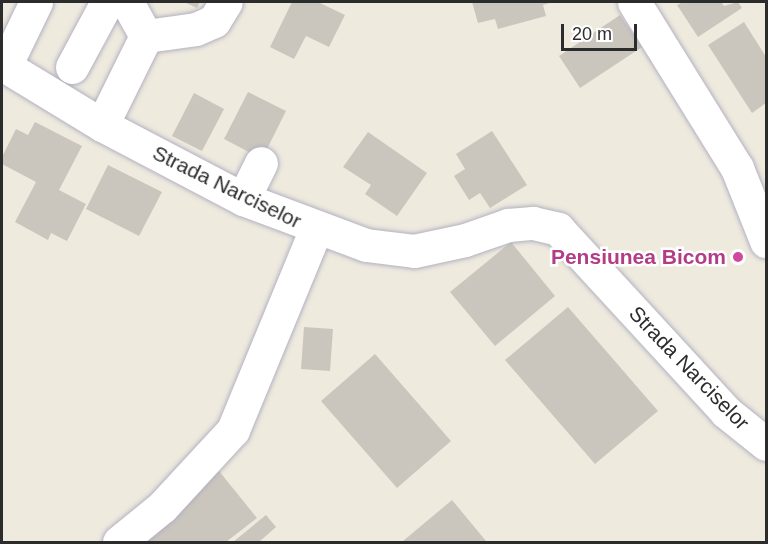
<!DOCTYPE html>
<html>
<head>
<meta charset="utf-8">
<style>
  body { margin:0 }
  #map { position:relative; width:768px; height:544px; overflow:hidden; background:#efeade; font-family:Arial,sans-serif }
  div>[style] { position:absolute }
  .building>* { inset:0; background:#cbc6bd }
  .roads { filter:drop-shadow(0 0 2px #b2b2c1) drop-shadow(0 0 2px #b2b2c1) }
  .minor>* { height:33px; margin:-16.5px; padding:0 16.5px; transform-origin:16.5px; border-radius:16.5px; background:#fff }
  .dots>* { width:16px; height:16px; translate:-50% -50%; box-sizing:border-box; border:3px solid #fff; border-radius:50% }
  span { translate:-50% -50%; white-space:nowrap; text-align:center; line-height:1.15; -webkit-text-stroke:5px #fff; paint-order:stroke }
  .street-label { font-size:21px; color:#2c2c2c }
  .hotel-label { font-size:21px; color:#b23c85; font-weight:700 }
  .right { translate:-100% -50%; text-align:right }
  .frame { position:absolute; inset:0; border:3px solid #2c2c2c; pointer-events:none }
  .scale { position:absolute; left:561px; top:24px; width:76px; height:27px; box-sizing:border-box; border:3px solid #2c2c2c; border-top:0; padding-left:8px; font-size:18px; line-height:21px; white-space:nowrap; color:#2c2c2c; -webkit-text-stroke:4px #fff; paint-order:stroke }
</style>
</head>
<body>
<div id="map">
  <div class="building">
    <i style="clip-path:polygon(184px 2px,200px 2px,197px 8px)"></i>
    <i style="clip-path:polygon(292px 2px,318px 2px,345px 15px,329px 47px,306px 36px,294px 59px,270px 47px)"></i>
    <i style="clip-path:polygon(472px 2px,553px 2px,543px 5px,546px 16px,498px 29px,495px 19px,478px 23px)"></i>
    <i style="clip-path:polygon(683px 2px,721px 2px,724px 6px,738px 2px,742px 8px,698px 37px,677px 5px)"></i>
    <i style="clip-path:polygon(620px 15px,642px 47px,580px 88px,559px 56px)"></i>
    <i style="clip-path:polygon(744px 22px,766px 57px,766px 103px,752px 113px,708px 45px)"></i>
    <i style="clip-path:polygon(248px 92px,286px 111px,262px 159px,224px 139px)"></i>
    <i style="clip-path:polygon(194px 93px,224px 109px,202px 151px,172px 136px)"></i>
    <i style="clip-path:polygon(35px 122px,82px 146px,59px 190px,86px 204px,67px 241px,51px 233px,48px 240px,15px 222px,36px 182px,2px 164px,2px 157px,16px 129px,28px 135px)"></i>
    <i style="clip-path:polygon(492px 131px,527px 185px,490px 208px,480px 193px,469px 200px,454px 176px,465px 169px,456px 154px)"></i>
    <i style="clip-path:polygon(368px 132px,427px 173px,397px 216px,365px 194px,371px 185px,343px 167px)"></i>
    <i style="clip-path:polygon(108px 165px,162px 192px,139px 236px,86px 209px)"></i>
    <i style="clip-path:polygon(511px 242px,555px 296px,495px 346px,450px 292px)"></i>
    <i style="clip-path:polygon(568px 307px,658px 411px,595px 464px,505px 360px)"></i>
    <i style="clip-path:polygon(304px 327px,333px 329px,330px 371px,301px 369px)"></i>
    <i style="clip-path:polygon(375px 354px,451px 441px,397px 488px,321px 401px)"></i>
    <i style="clip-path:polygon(219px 471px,257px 518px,226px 542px,130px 542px)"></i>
    <i style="clip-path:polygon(452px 500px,486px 541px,405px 542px,403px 541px)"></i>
    <i style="clip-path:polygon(266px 515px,276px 527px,259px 542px,233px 542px)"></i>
  </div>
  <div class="roads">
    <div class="minor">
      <i style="left:36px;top:2px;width:71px;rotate:115.8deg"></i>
      <i style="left:5px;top:66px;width:114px;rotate:31.3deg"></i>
      <i style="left:102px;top:125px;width:159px;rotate:27.7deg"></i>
      <i style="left:243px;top:199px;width:131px;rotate:20.5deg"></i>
      <i style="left:366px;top:245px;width:48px;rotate:7.1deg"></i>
      <i style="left:414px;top:251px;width:52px;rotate:-12.2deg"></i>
      <i style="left:465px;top:240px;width:46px;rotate:-19.2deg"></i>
      <i style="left:508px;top:225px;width:25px;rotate:-5deg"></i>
      <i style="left:533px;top:223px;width:26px;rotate:13deg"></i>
      <i style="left:558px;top:229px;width:248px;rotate:47.4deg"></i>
      <i style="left:726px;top:412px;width:51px;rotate:38.7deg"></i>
      <i style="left:127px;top:2px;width:39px;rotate:61deg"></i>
      <i style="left:634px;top:2px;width:195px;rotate:58.2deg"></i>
      <i style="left:737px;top:168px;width:79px;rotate:68.3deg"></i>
      <i style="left:146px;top:36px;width:50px;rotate:-8deg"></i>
      <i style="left:196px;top:29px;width:20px;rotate:-24deg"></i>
      <i style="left:214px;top:21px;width:22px;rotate:-58deg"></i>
      <i style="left:72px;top:67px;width:74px;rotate:-61.7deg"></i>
      <i style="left:102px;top:125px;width:99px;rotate:-63.7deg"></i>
      <i style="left:243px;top:199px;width:40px;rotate:-63.4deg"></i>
      <i style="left:119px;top:542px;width:55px;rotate:-39.1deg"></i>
      <i style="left:162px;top:507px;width:105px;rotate:-47.3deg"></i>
      <i style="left:233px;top:430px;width:217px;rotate:-67.6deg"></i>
    </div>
  </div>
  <div class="dots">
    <i style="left:738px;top:257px;background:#d1479c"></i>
  </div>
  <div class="street-label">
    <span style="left:227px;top:187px;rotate:26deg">Strada Narciselor</span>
    <span style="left:689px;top:368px;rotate:46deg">Strada Narciselor</span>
  </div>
  <div class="hotel-label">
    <span class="right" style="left:726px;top:257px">Pensiunea Bicom</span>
  </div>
  <div class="frame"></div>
  <div class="scale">20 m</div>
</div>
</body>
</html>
